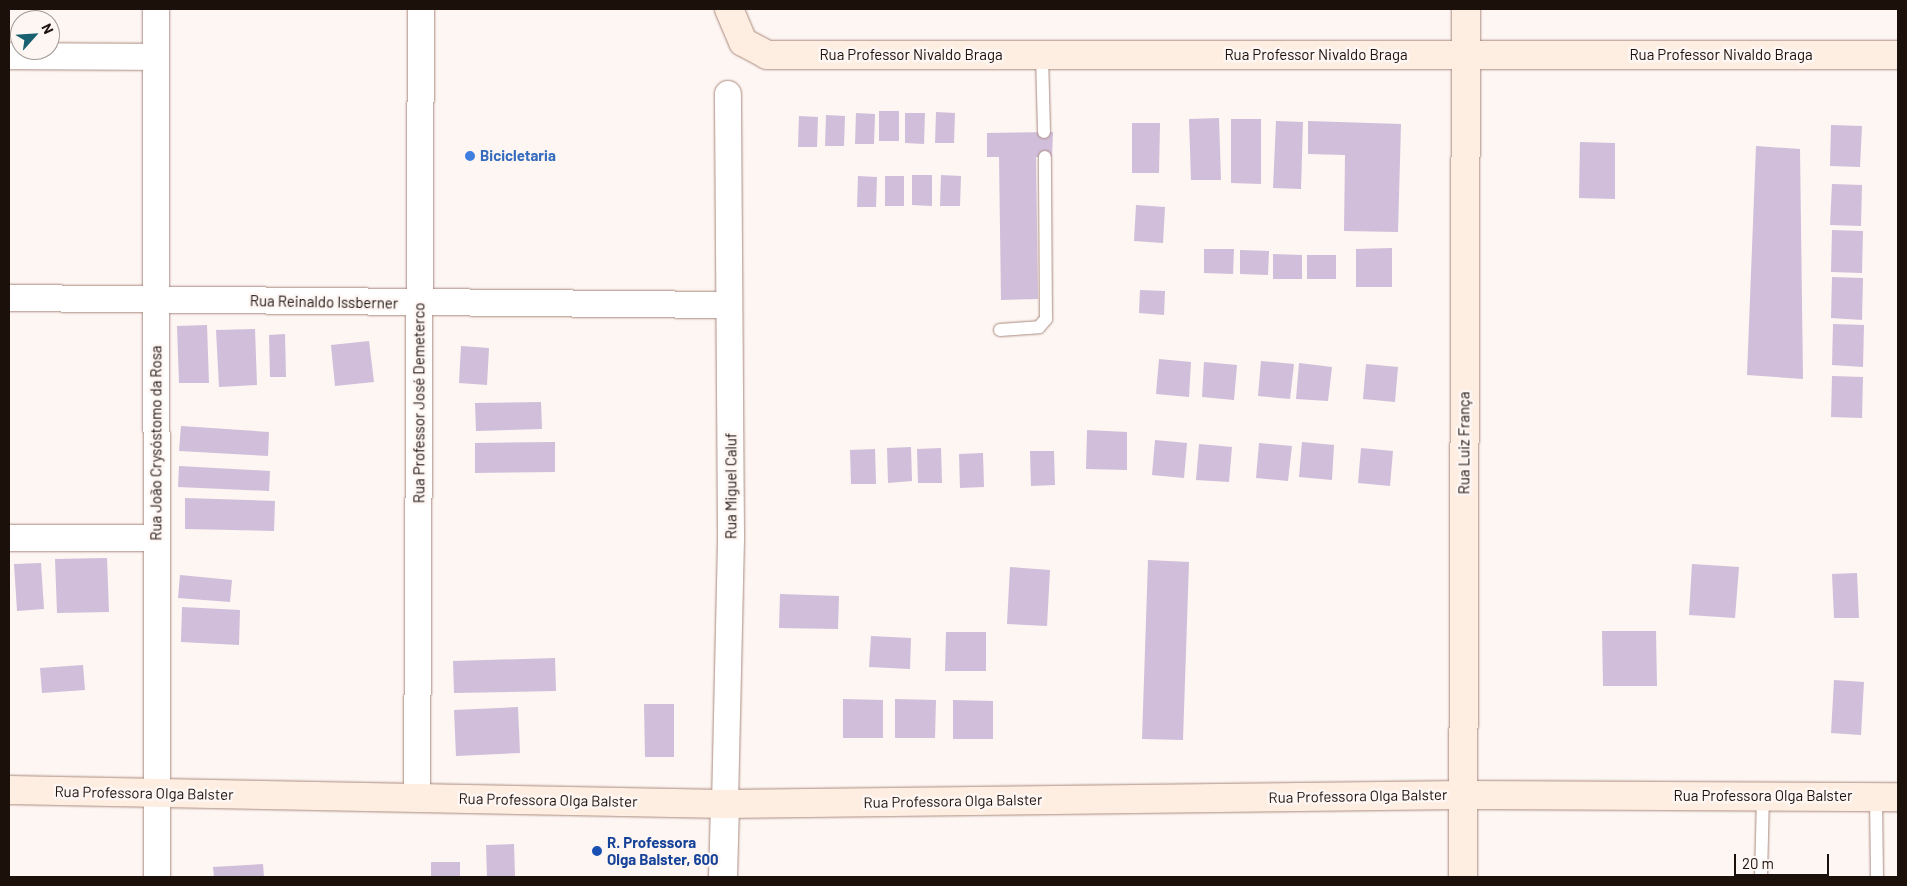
<!DOCTYPE html>
<html>
<head>
<meta charset="utf-8">
<style>
  body { margin:0 }
  #map { position:relative; width:1907px; height:886px; overflow:hidden; background:#fdf6f3; font-family:Barlow,sans-serif }
  div>[style] { position:absolute }
  .building>* { inset:0; background:#d1beda }
  .roads { filter:drop-shadow(0 0 1px #aa897d) drop-shadow(0 0 1px #aa897d) }
  .service>* { height:12px; margin:-6px; padding:0 6px; transform-origin:6px; border-radius:6px; background:#fff }
  .minor>* { height:26px; margin:-13px; padding:0 13px; transform-origin:13px; border-radius:13px; background:#fff }
  .tertiary>* { height:28px; margin:-14px; padding:0 14px; transform-origin:14px; border-radius:14px; background:#fff }
  .secondary>* { height:28px; margin:-14px; padding:0 14px; transform-origin:14px; border-radius:14px; background:#feeee2 }
  .dots>* { width:14px; height:14px; translate:-50% -50%; box-sizing:border-box; border:2px solid #fdf6f3; border-radius:50% }
  span { translate:-50% -50%; white-space:nowrap; text-align:center; line-height:1.15; -webkit-text-stroke:5px #fdf6f3; paint-order:stroke }
  .street-label { font-size:15px; color:#1c100b }
  .shop-label { font-size:15px; color:#366cbe; font-weight:700 }
  .left { translate:0 -50%; text-align:left }
  .transit-label { font-size:15px; color:#164399; font-weight:700 }
  .frame { position:absolute; inset:0; border:10px solid #1c100b; pointer-events:none }
  .north { position:absolute; left:10px; top:10px; width:50px; height:50px; box-sizing:border-box; background:#fdf6f3; border:1px solid #a39a96; border-radius:50%; rotate:64deg; font-size:14px; font-weight:700; line-height:20px; text-align:center; color:#1c100b }
  .north::after { content:''; display:block; margin:auto; width:18px; height:22px; background:#18606f; clip-path:polygon(50% 0,100% 100%,50% 72%,0 100%) }
  .scale { position:absolute; left:1734px; top:854px; width:95px; height:22px; box-sizing:border-box; border:2px solid #1c100b; border-top:0; padding-left:6px; font-size:15px; line-height:18px; white-space:nowrap; color:#1c100b; -webkit-text-stroke:4px #fdf6f3; paint-order:stroke }
</style>
</head>
<body>
<div id="map">
  <div class="building">
    <i style="clip-path:polygon(879px 111px,899px 111px,899px 141px,879px 141px)"></i>
    <i style="clip-path:polygon(936px 112px,955px 113px,954px 143px,935px 143px)"></i>
    <i style="clip-path:polygon(856px 113px,875px 114px,874px 144px,855px 144px)"></i>
    <i style="clip-path:polygon(905px 113px,925px 113px,924px 144px,905px 143px)"></i>
    <i style="clip-path:polygon(826px 115px,845px 116px,844px 146px,825px 146px)"></i>
    <i style="clip-path:polygon(799px 116px,818px 117px,817px 147px,798px 147px)"></i>
    <i style="clip-path:polygon(1219px 118px,1221px 180px,1191px 180px,1189px 119px)"></i>
    <i style="clip-path:polygon(1231px 119px,1261px 119px,1261px 184px,1231px 183px)"></i>
    <i style="clip-path:polygon(1276px 121px,1303px 122px,1301px 189px,1273px 188px)"></i>
    <i style="clip-path:polygon(1308px 121px,1401px 124px,1398px 232px,1344px 231px,1345px 155px,1308px 154px)"></i>
    <i style="clip-path:polygon(1132px 123px,1160px 123px,1159px 173px,1132px 173px)"></i>
    <i style="clip-path:polygon(1831px 125px,1862px 126px,1860px 167px,1830px 166px)"></i>
    <i style="clip-path:polygon(1053px 132px,1052px 157px,1036px 157px,1038px 299px,1001px 300px,999px 157px,987px 157px,987px 133px)"></i>
    <i style="clip-path:polygon(1580px 142px,1615px 143px,1615px 199px,1579px 198px)"></i>
    <i style="clip-path:polygon(1756px 146px,1800px 149px,1803px 379px,1747px 375px)"></i>
    <i style="clip-path:polygon(912px 175px,932px 175px,932px 206px,912px 205px)"></i>
    <i style="clip-path:polygon(941px 175px,961px 176px,960px 206px,940px 206px)"></i>
    <i style="clip-path:polygon(858px 176px,877px 177px,876px 207px,857px 207px)"></i>
    <i style="clip-path:polygon(885px 176px,904px 176px,904px 206px,885px 206px)"></i>
    <i style="clip-path:polygon(1832px 184px,1862px 185px,1861px 226px,1830px 225px)"></i>
    <i style="clip-path:polygon(1136px 205px,1165px 207px,1163px 243px,1134px 241px)"></i>
    <i style="clip-path:polygon(1832px 230px,1863px 231px,1862px 273px,1831px 272px)"></i>
    <i style="clip-path:polygon(1392px 248px,1392px 287px,1356px 287px,1356px 249px)"></i>
    <i style="clip-path:polygon(1204px 249px,1234px 249px,1233px 274px,1204px 273px)"></i>
    <i style="clip-path:polygon(1240px 250px,1269px 251px,1268px 275px,1240px 274px)"></i>
    <i style="clip-path:polygon(1273px 254px,1302px 255px,1302px 279px,1273px 279px)"></i>
    <i style="clip-path:polygon(1307px 255px,1336px 255px,1336px 279px,1307px 279px)"></i>
    <i style="clip-path:polygon(1832px 277px,1863px 278px,1862px 320px,1831px 318px)"></i>
    <i style="clip-path:polygon(1140px 290px,1165px 291px,1164px 315px,1139px 313px)"></i>
    <i style="clip-path:polygon(1833px 324px,1864px 325px,1863px 367px,1832px 365px)"></i>
    <i style="clip-path:polygon(207px 325px,209px 383px,179px 383px,177px 326px)"></i>
    <i style="clip-path:polygon(255px 329px,257px 385px,219px 387px,216px 330px)"></i>
    <i style="clip-path:polygon(285px 334px,286px 377px,270px 377px,269px 335px)"></i>
    <i style="clip-path:polygon(369px 341px,374px 382px,335px 386px,331px 345px)"></i>
    <i style="clip-path:polygon(461px 346px,489px 348px,487px 385px,459px 383px)"></i>
    <i style="clip-path:polygon(1159px 359px,1191px 362px,1189px 397px,1156px 394px)"></i>
    <i style="clip-path:polygon(1261px 361px,1294px 364px,1290px 399px,1258px 396px)"></i>
    <i style="clip-path:polygon(1204px 362px,1237px 365px,1234px 400px,1202px 397px)"></i>
    <i style="clip-path:polygon(1299px 363px,1332px 367px,1328px 401px,1296px 399px)"></i>
    <i style="clip-path:polygon(1366px 364px,1398px 367px,1395px 402px,1363px 399px)"></i>
    <i style="clip-path:polygon(1832px 376px,1863px 377px,1862px 418px,1831px 417px)"></i>
    <i style="clip-path:polygon(541px 402px,542px 429px,476px 431px,475px 403px)"></i>
    <i style="clip-path:polygon(181px 426px,269px 432px,268px 456px,179px 451px)"></i>
    <i style="clip-path:polygon(1087px 430px,1127px 432px,1127px 470px,1086px 469px)"></i>
    <i style="clip-path:polygon(1155px 440px,1187px 443px,1184px 478px,1152px 475px)"></i>
    <i style="clip-path:polygon(555px 442px,555px 472px,475px 473px,475px 443px)"></i>
    <i style="clip-path:polygon(1302px 442px,1334px 445px,1332px 480px,1299px 477px)"></i>
    <i style="clip-path:polygon(1259px 443px,1292px 446px,1288px 481px,1256px 478px)"></i>
    <i style="clip-path:polygon(1199px 444px,1232px 447px,1229px 482px,1196px 480px)"></i>
    <i style="clip-path:polygon(911px 447px,912px 481px,888px 483px,887px 448px)"></i>
    <i style="clip-path:polygon(941px 448px,942px 483px,918px 483px,917px 449px)"></i>
    <i style="clip-path:polygon(1361px 448px,1393px 451px,1390px 486px,1358px 483px)"></i>
    <i style="clip-path:polygon(875px 449px,876px 484px,851px 484px,850px 450px)"></i>
    <i style="clip-path:polygon(1030px 451px,1054px 451px,1055px 485px,1031px 486px)"></i>
    <i style="clip-path:polygon(983px 453px,984px 487px,960px 488px,959px 454px)"></i>
    <i style="clip-path:polygon(179px 466px,270px 471px,269px 491px,178px 487px)"></i>
    <i style="clip-path:polygon(185px 498px,275px 501px,274px 531px,185px 529px)"></i>
    <i style="clip-path:polygon(107px 558px,109px 612px,57px 613px,55px 559px)"></i>
    <i style="clip-path:polygon(1148px 560px,1189px 562px,1183px 740px,1142px 739px)"></i>
    <i style="clip-path:polygon(41px 563px,44px 609px,17px 611px,14px 564px)"></i>
    <i style="clip-path:polygon(1692px 564px,1739px 567px,1735px 618px,1689px 615px)"></i>
    <i style="clip-path:polygon(1010px 567px,1050px 570px,1047px 626px,1007px 624px)"></i>
    <i style="clip-path:polygon(1857px 573px,1859px 618px,1834px 618px,1832px 574px)"></i>
    <i style="clip-path:polygon(180px 575px,232px 580px,230px 602px,178px 598px)"></i>
    <i style="clip-path:polygon(780px 594px,839px 596px,838px 629px,779px 628px)"></i>
    <i style="clip-path:polygon(182px 607px,240px 610px,239px 645px,181px 642px)"></i>
    <i style="clip-path:polygon(1602px 631px,1656px 631px,1657px 686px,1603px 686px)"></i>
    <i style="clip-path:polygon(946px 632px,986px 632px,986px 671px,945px 671px)"></i>
    <i style="clip-path:polygon(871px 636px,911px 638px,910px 669px,869px 667px)"></i>
    <i style="clip-path:polygon(555px 658px,556px 691px,454px 693px,453px 661px)"></i>
    <i style="clip-path:polygon(83px 665px,85px 690px,42px 693px,40px 668px)"></i>
    <i style="clip-path:polygon(1834px 680px,1864px 682px,1861px 735px,1831px 733px)"></i>
    <i style="clip-path:polygon(843px 699px,883px 700px,883px 738px,843px 738px)"></i>
    <i style="clip-path:polygon(895px 699px,936px 700px,935px 738px,895px 738px)"></i>
    <i style="clip-path:polygon(953px 700px,993px 701px,993px 739px,953px 739px)"></i>
    <i style="clip-path:polygon(644px 704px,674px 704px,674px 757px,645px 757px)"></i>
    <i style="clip-path:polygon(518px 707px,520px 753px,456px 756px,454px 710px)"></i>
    <i style="clip-path:polygon(514px 844px,515px 877px,487px 877px,486px 845px)"></i>
    <i style="clip-path:polygon(431px 862px,460px 862px,460px 877px,431px 877px)"></i>
    <i style="clip-path:polygon(263px 864px,264px 877px,214px 877px,213px 867px)"></i>
  </div>
  <div class="roads">
    <div class="service">
      <i style="left:1042px;top:55px;width:77px;rotate:88.5deg"></i>
      <i style="left:1000px;top:330px;width:39px;rotate:-4deg"></i>
      <i style="left:1039px;top:327px;width:11px;rotate:-49deg"></i>
      <i style="left:1046px;top:319px;width:162px;rotate:-90.4deg"></i>
      <i style="left:1876px;top:796px;width:81px;rotate:89.3deg"></i>
      <i style="left:1761px;top:877px;width:81px;rotate:-88.6deg"></i>
    </div>
    <div class="minor">
      <i style="left:156px;top:9px;width:868px;rotate:89.93deg"></i>
      <i style="left:9px;top:56px;width:147px;rotate:0.4deg"></i>
      <i style="left:9px;top:298px;width:720px;rotate:0.56deg"></i>
      <i style="left:9px;top:538px;width:147px"></i>
      <i style="left:417px;top:798px;width:789px;rotate:-89.71deg"></i>
      <i style="left:725px;top:804px;width:270px;rotate:-88.7deg"></i>
      <i style="left:731px;top:534px;width:440px;rotate:-90.4deg"></i>
    </div>
    <div class="tertiary">
      <i style="left:723px;top:877px;width:73px;rotate:-88.4deg"></i>
    </div>
    <div class="secondary">
      <i style="left:729px;top:9px;width:36px;rotate:67deg"></i>
      <i style="left:743px;top:42px;width:27px;rotate:28deg"></i>
      <i style="left:767px;top:55px;width:1131px"></i>
      <i style="left:9px;top:790px;width:716px;rotate:1.12deg"></i>
      <i style="left:725px;top:804px;width:738px;rotate:-0.7deg"></i>
      <i style="left:1463px;top:795px;width:435px;rotate:0.3deg"></i>
      <i style="left:1463px;top:877px;width:868px;rotate:-89.8deg"></i>
    </div>
  </div>
  <div class="dots">
    <i style="left:470px;top:156px;background:#3f7fe0"></i>
    <i style="left:597px;top:851px;background:#1a4fb4"></i>
  </div>
  <div class="street-label">
    <span style="left:911px;top:55px">Rua Professor Nivaldo Braga</span>
    <span style="left:1316px;top:55px">Rua Professor Nivaldo Braga</span>
    <span style="left:1721px;top:55px">Rua Professor Nivaldo Braga</span>
    <span style="left:324px;top:302px;rotate:1deg">Rua Reinaldo Issberner</span>
    <span style="left:419px;top:403px;rotate:-90deg">Rua Professor José Demeterco</span>
    <span style="left:156px;top:443px;rotate:-90deg">Rua João Crysóstomo da Rosa</span>
    <span style="left:1464px;top:443px;rotate:-90deg">Rua Luiz França</span>
    <span style="left:731px;top:486px;rotate:-90deg">Rua Miguel Caluf</span>
    <span style="left:144px;top:793px;rotate:1deg">Rua Professora Olga Balster</span>
    <span style="left:1358px;top:796px;rotate:-1deg">Rua Professora Olga Balster</span>
    <span style="left:1763px;top:796px">Rua Professora Olga Balster</span>
    <span style="left:548px;top:800px;rotate:1deg">Rua Professora Olga Balster</span>
    <span style="left:953px;top:801px;rotate:-1deg">Rua Professora Olga Balster</span>
  </div>
  <div class="shop-label">
    <span class="left" style="left:480px;top:156px">Bicicletaria</span>
  </div>
  <div class="transit-label">
    <span class="left" style="left:607px;top:851px">R. Professora<br>Olga Balster, 600</span>
  </div>
  <div class="frame"></div>
  <div class="north">N</div>
  <div class="scale">20 m</div>
</div>
</body>
</html>
